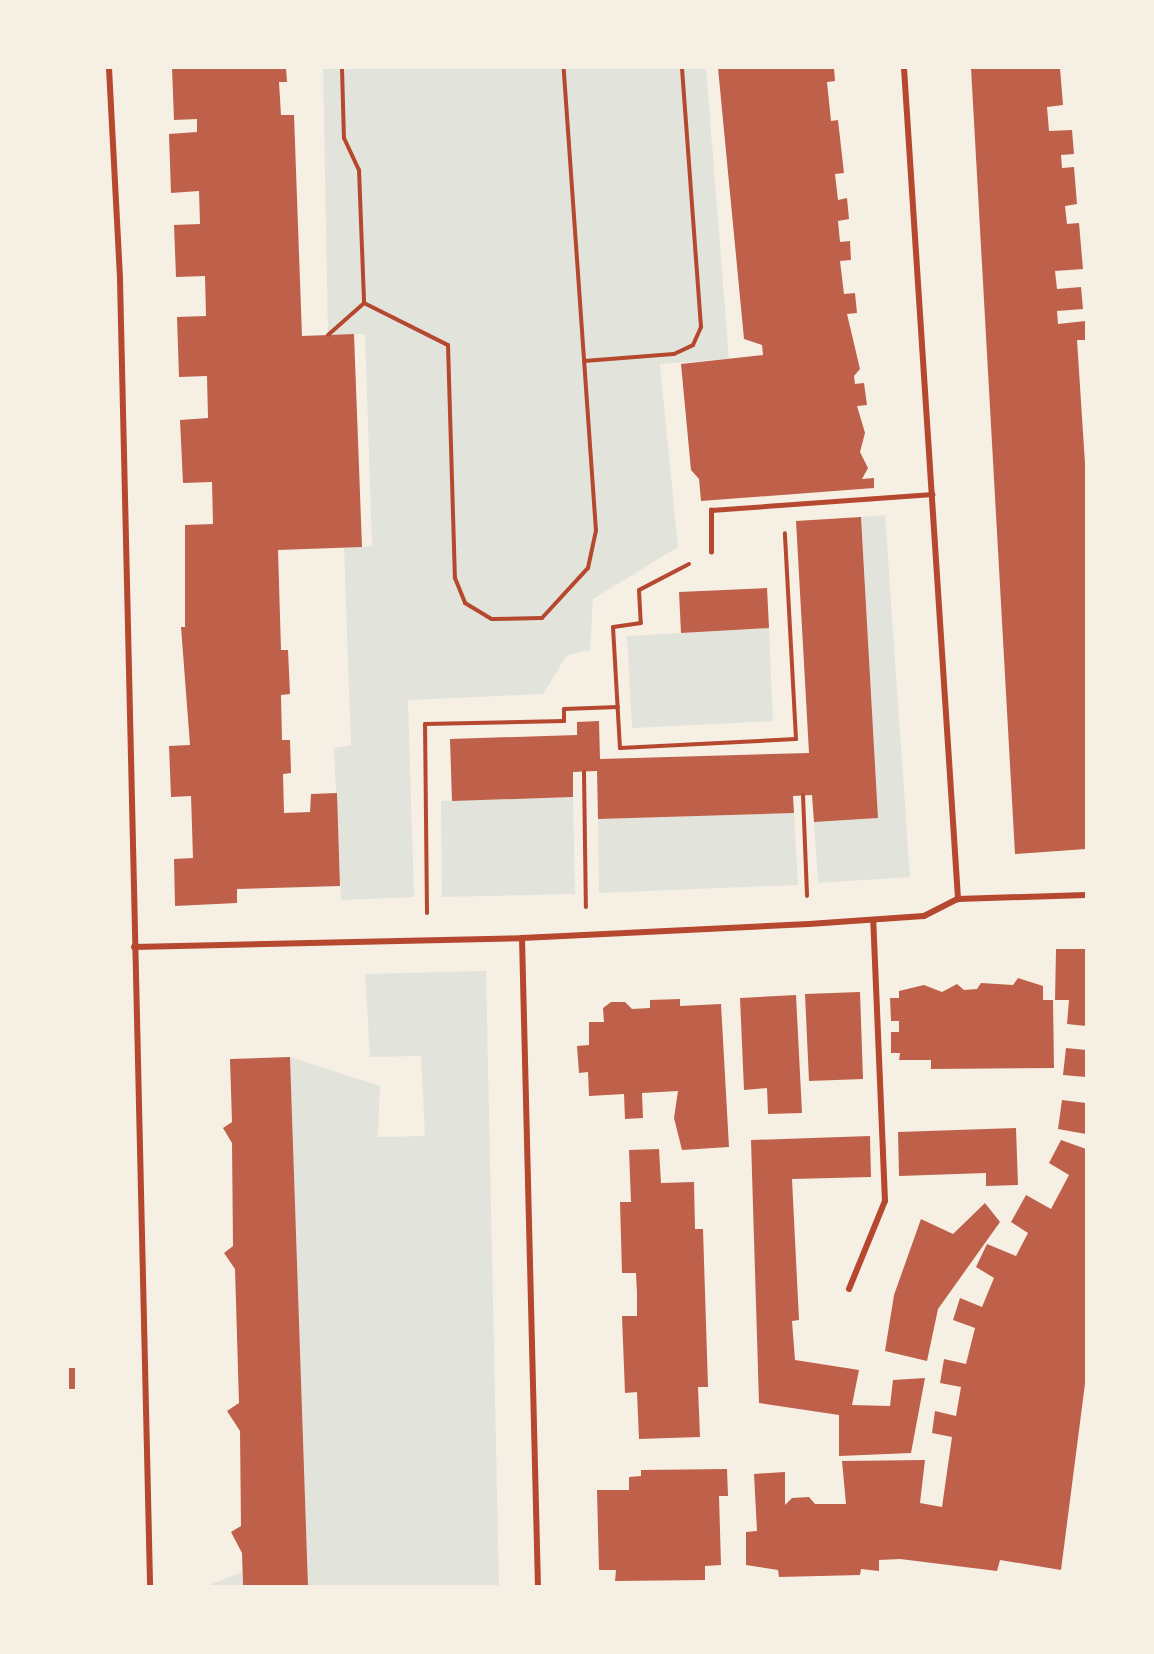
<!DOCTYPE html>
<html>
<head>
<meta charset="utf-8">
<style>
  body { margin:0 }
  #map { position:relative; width:1154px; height:1654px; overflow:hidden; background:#f6efe4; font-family:"Nunito Sans",sans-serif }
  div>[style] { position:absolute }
  .green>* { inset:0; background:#e2e4dc }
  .building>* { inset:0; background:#bf614a }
  .path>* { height:4px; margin:-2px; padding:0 2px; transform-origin:2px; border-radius:2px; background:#b5482f }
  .service>* { height:4.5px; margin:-2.25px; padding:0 2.25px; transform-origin:2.25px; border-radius:2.25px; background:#b5482f }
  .minor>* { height:6px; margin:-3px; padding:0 3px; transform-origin:3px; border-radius:3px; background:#b5482f }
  span { translate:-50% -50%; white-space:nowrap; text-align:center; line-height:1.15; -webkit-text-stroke:5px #f6efe4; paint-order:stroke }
  .frame { position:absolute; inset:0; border:69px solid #f6efe4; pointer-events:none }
</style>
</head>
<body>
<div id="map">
  <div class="green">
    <i style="clip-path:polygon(323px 68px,706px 68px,729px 359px,660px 364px,678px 547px,593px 599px,590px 650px,567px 655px,543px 694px,408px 700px,414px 897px,341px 900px,334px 748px,351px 745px,344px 548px,372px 546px,365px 334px,328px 335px)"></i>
    <i style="clip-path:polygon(885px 515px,910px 877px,818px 883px,814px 822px,878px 818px,861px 517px)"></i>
    <i style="clip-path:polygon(769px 628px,773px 721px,632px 728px,627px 636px)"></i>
    <i style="clip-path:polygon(573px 797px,575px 894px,442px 897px,441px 801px)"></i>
    <i style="clip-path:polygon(794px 813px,798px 885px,599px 893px,598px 819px)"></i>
    <i style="clip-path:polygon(486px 971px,499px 1586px,308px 1586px,290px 1057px,380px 1086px,378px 1137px,425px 1136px,421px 1056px,370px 1057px,365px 974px)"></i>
    <i style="clip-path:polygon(242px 1572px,243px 1586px,207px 1586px)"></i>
  </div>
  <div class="building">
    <i style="clip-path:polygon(172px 68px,286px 68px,287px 82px,279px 82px,281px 115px,294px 115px,302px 336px,354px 334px,362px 547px,278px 550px,281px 650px,288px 650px,290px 694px,281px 695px,282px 740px,290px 740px,291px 773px,283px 774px,284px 813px,310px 812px,311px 794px,337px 793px,340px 886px,237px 889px,237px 903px,175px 906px,174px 859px,193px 858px,191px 796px,171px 797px,169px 746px,190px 745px,181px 627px,185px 627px,185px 525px,213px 524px,212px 482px,183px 483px,180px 420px,208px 418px,207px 376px,179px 377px,177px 317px,206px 316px,205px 276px,176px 277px,174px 225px,200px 224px,199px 191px,171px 193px,169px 134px,197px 132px,197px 119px,174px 120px)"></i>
    <i style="clip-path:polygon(718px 68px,834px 68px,835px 81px,827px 82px,831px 121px,838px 120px,844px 173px,835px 174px,838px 200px,847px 198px,849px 219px,838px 221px,840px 242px,850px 241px,851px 260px,840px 261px,844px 294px,855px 293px,857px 313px,847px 314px,860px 369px,854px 376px,855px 384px,864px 383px,867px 405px,857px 406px,865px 433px,860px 452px,868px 468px,862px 479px,874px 478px,874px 488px,701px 501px,699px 479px,691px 470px,681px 364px,763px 355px,762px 345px,744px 339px)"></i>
    <i style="clip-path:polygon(971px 68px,1060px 68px,1063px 105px,1047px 107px,1049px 131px,1072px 130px,1074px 154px,1061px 155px,1062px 168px,1074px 167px,1077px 204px,1065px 206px,1067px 224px,1079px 223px,1083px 269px,1055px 271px,1057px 289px,1081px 287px,1083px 309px,1057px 311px,1058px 324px,1085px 321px,1086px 332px,1086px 340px,1077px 340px,1086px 479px,1086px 849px,1015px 854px)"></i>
    <i style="clip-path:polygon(861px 517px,878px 818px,814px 822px,812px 795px,793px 796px,794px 813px,598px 819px,597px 771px,573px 772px,573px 797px,452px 801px,450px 739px,577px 735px,577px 722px,599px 721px,600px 759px,809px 753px,796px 521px)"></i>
    <i style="clip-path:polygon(767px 588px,769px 628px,681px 633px,679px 592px)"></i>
    <i style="clip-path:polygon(1056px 949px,1086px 949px,1086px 1026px,1067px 1024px,1069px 1000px,1055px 1000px)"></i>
    <i style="clip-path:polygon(1018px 978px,1043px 986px,1043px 1000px,1053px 1000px,1054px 1068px,931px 1069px,931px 1060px,899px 1060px,900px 1053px,891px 1053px,891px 1032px,899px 1032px,899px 1021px,891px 1021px,890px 998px,899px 998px,899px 991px,924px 985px,942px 992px,957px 984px,964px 990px,977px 989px,981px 983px,1013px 985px)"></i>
    <i style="clip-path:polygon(860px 992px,863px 1079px,809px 1081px,805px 994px)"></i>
    <i style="clip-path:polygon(796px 995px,802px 1113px,768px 1114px,767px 1088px,744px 1090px,740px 998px)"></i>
    <i style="clip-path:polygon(680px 999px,680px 1006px,721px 1004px,729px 1147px,682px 1150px,674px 1118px,678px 1091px,642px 1093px,643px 1118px,625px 1119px,624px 1094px,589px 1096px,588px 1072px,579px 1073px,577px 1046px,589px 1045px,589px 1022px,604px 1022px,603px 1008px,611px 1002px,625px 1002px,632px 1009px,650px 1008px,650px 1000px)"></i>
    <i style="clip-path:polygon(1066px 1048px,1086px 1050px,1086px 1077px,1063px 1075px)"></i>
    <i style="clip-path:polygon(290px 1057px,308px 1586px,243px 1586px,242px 1553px,231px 1532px,241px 1526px,240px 1431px,227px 1411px,239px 1403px,235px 1269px,224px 1253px,233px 1246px,232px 1143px,223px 1128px,232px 1122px,230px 1059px)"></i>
    <i style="clip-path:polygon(1062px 1100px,1086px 1103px,1086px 1134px,1058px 1129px)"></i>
    <i style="clip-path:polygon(1016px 1128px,1018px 1185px,986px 1186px,986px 1173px,899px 1176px,898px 1132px)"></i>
    <i style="clip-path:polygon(870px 1136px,871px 1177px,792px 1179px,799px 1320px,792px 1321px,795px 1360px,859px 1370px,852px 1405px,890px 1406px,893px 1380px,925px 1378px,911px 1453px,839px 1456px,839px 1415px,759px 1403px,751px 1140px)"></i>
    <i style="clip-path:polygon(1061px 1140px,1086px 1149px,1086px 1376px,1061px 1570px,1000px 1560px,997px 1571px,900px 1559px,879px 1560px,879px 1571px,861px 1569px,860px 1575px,779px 1577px,778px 1570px,746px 1565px,746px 1532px,757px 1531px,754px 1474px,785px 1472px,785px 1505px,792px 1498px,809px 1497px,815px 1504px,846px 1504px,842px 1461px,925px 1460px,920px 1503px,942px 1507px,952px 1437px,932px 1433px,935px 1411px,956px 1416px,961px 1387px,940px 1383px,944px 1359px,966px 1364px,975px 1328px,953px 1320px,960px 1298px,982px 1307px,994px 1278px,976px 1267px,987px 1244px,1016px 1256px,1028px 1233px,1011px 1222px,1026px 1195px,1051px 1209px,1069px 1175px,1049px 1163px)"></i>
    <i style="clip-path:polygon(659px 1149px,661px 1183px,694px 1182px,695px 1229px,703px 1229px,708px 1387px,698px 1387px,700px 1437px,639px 1439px,637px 1392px,625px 1393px,622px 1316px,637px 1316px,637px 1294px,636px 1273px,622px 1273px,620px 1202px,631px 1202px,629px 1150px)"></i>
    <i style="clip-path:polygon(985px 1203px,1000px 1222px,938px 1309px,927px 1361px,885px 1351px,894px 1295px,921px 1219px,953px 1234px)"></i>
    <i style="clip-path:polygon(68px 1368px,75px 1368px,75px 1389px,68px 1389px)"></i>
    <i style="clip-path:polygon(727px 1469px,728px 1496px,719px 1496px,721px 1565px,705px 1566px,705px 1580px,615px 1581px,616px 1570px,599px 1570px,597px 1490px,629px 1490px,629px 1477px,641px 1476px,641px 1470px)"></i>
  </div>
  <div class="path">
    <i style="left:342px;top:68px;width:70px;rotate:88.4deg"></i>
    <i style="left:344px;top:138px;width:35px;rotate:65deg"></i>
    <i style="left:359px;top:170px;width:133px;rotate:87.8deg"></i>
    <i style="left:364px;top:303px;width:94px;rotate:26.6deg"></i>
    <i style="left:448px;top:345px;width:233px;rotate:88.3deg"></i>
    <i style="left:455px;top:578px;width:27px;rotate:68deg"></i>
    <i style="left:465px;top:603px;width:31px;rotate:31deg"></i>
    <i style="left:492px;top:619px;width:50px;rotate:-1.1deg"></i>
    <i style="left:542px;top:618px;width:68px;rotate:-47.4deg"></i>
    <i style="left:588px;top:568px;width:38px;rotate:-78deg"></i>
    <i style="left:596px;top:531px;width:464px;rotate:-94deg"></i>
    <i style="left:328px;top:335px;width:48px;rotate:-41.6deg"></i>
    <i style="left:584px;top:361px;width:90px;rotate:-4.4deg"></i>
    <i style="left:674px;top:354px;width:21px;rotate:-25deg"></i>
    <i style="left:693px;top:345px;width:20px;rotate:-66deg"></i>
    <i style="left:701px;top:327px;width:260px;rotate:-94.2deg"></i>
    <i style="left:689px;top:564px;width:56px;rotate:152.5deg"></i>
    <i style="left:639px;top:590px;width:33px;rotate:87deg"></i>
    <i style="left:641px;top:623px;width:28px;rotate:172deg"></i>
    <i style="left:613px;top:627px;width:121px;rotate:86.7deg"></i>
    <i style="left:620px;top:748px;width:176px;rotate:-2.9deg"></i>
    <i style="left:796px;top:739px;width:206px;rotate:-93.1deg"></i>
    <i style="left:584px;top:772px;width:135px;rotate:89.2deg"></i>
    <i style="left:803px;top:795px;width:101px;rotate:87.7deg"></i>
    <i style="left:427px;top:913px;width:189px;rotate:-90.6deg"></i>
    <i style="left:425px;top:724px;width:139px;rotate:-1.2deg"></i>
    <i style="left:564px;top:721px;width:12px;rotate:-90deg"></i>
    <i style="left:564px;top:709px;width:54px;rotate:-2.1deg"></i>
  </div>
  <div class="service">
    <i style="left:711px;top:552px;width:42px;rotate:-90deg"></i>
    <i style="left:711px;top:510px;width:222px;rotate:-4.1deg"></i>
  </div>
  <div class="minor">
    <i style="left:109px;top:68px;width:212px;rotate:87deg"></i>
    <i style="left:120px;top:280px;width:1306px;rotate:88.68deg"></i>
    <i style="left:904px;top:68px;width:833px;rotate:86.28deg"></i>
    <i style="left:522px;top:938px;width:648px;rotate:88.59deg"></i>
    <i style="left:134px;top:947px;width:388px;rotate:-1.3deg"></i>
    <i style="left:522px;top:938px;width:287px;rotate:-2.8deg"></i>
    <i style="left:809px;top:924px;width:115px;rotate:-4deg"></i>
    <i style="left:924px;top:916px;width:38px;rotate:-27deg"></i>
    <i style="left:958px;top:899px;width:128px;rotate:-1.8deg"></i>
    <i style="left:849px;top:1289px;width:95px;rotate:-67.8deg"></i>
    <i style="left:885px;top:1201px;width:281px;rotate:-92.4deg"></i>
  </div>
  <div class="frame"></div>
</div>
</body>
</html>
